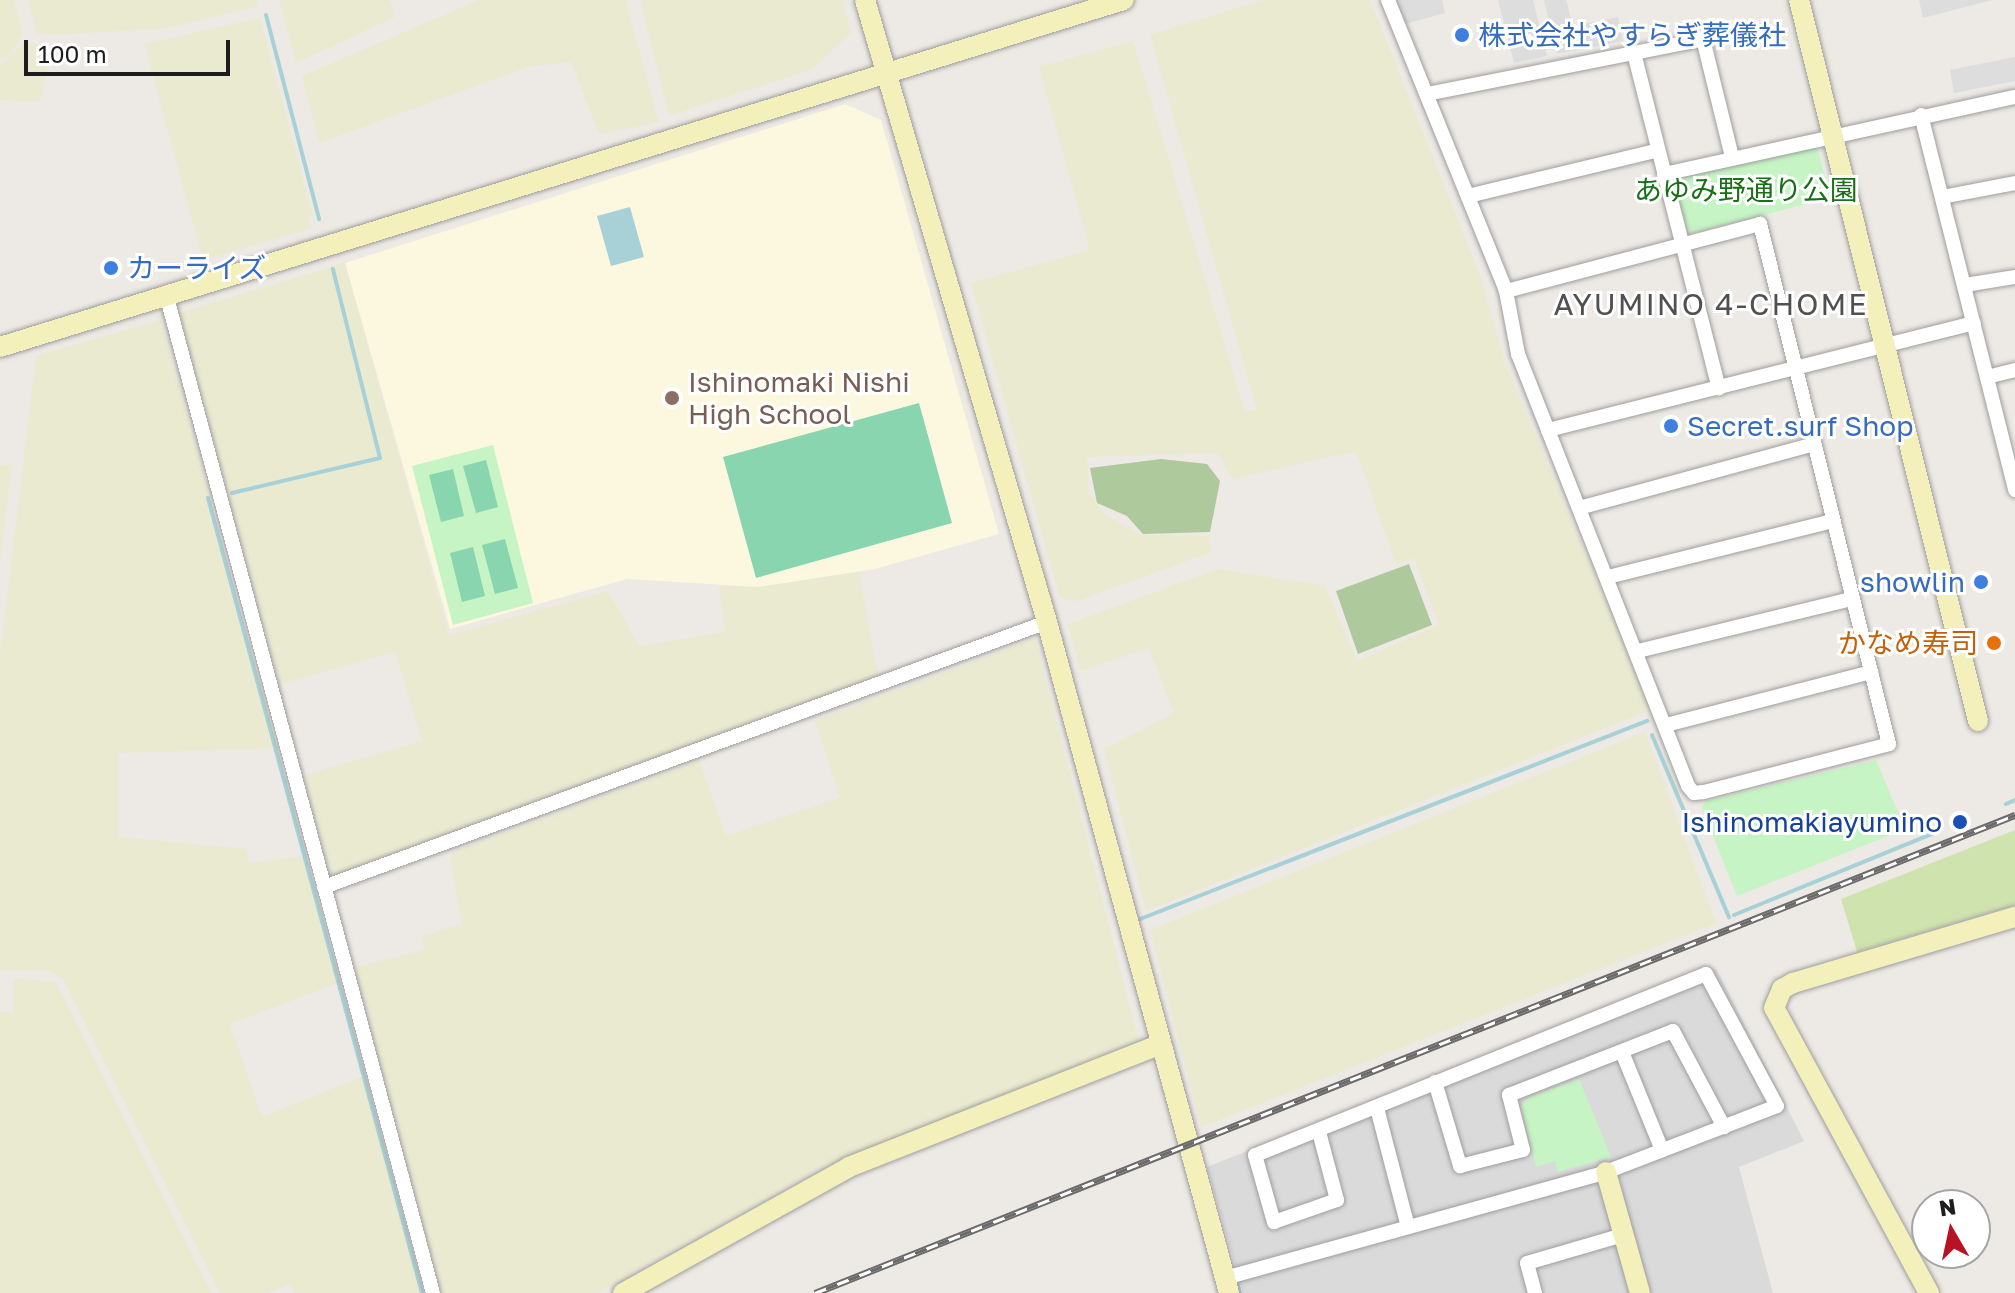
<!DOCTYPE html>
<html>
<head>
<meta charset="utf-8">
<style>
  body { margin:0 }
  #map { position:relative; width:2015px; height:1293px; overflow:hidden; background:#ede9e4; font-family:"Golos Text","Noto Sans JP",sans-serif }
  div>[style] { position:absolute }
  .residential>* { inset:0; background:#dbdada }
  .education>* { inset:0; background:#fcf8df }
  .farmland>* { inset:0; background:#eaead1 }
  .grass>* { inset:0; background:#cee3ae }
  .forest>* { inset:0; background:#aec99c }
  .park>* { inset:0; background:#c6f4c4 }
  .pitch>* { inset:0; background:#89d5af }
  .parking>* { inset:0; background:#ddd }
  .water>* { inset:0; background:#a8d1d7 }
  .stream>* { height:4px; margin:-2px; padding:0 2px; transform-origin:2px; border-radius:2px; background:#a8d1d7 }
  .roads { filter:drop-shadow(0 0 2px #9e9e9e) drop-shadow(0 0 2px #9e9e9e) }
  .street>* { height:14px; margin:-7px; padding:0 7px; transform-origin:7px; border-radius:7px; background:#fff }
  .secondary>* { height:20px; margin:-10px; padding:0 10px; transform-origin:10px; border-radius:10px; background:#f3f0bc }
  .rail>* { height:7px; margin-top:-3.5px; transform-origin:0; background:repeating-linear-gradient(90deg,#fff 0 12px,#6b6b6b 0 24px); box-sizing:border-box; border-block:2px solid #6b6b6b }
  .dots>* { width:22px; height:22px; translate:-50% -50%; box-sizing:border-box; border:4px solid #fff; border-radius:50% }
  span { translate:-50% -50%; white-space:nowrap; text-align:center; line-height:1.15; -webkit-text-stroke:6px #fff; paint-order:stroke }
  .shop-label { font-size:28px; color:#366cbe }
  .left { translate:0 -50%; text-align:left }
  .right { translate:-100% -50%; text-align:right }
  .park-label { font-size:28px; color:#187016 }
  .education-label { font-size:28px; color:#785e54 }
  .food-label { font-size:28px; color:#c56008 }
  .transit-label { font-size:28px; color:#164399 }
  .neighbourhood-label { font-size:30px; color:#505050; letter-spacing:2px }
  .north { position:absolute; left:1911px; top:1189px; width:80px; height:80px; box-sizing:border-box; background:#fff; border:2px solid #a5a5a5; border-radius:50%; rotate:351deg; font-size:22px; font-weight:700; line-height:32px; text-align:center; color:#1d1d1d }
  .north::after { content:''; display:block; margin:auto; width:28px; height:36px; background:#b71325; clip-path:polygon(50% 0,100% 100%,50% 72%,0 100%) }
  .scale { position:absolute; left:24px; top:40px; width:206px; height:36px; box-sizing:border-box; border:4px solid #1d1d1d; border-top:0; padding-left:10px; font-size:24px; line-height:28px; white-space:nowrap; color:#1d1d1d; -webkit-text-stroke:6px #fff; paint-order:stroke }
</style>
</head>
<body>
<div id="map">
  <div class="residential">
    <i style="clip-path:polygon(1708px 966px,1717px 970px,1804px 1141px,1739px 1167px,1773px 1293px,1243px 1293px,1207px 1167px)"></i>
  </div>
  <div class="education">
    <i style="clip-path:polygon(845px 104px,881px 120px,999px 534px,875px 569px,759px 587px,627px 579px,450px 629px,345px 263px)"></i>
  </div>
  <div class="farmland">
    <i style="clip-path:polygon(0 0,14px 0,23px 34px,9px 56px,0 59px)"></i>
    <i style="clip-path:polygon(28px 0,257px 0,258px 6px,168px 28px,53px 35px,36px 33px)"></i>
    <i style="clip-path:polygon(279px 0,390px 0,395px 17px,296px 63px)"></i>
    <i style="clip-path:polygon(479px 0,625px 0,659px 122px,599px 134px,571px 62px,528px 67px,319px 143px,302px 76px)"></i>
    <i style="clip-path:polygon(640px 0,843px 0,851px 33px,811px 70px,669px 115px)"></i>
    <i style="clip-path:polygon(1263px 0,1370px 0,1480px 275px,1506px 366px,1649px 703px,1645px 712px,1146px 911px,1104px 749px,1174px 713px,1149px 648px,1080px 671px,1068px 624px,1218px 569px,1325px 586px,1357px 661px,1439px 625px,1414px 558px,1396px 564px,1356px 451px,1233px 479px,1217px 453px,1087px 457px,1089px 494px,1107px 516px,1141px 535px,1208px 536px,1212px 552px,1077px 601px,1060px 598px,971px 283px,1090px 250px,1039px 67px,1133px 41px,1245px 412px,1257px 410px,1150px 35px)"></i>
    <i style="clip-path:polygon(260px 18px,313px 216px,308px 218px,312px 228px,203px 260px,144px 44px)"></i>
    <i style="clip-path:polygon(26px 41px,51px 49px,40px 102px,0 100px,0 66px)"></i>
    <i style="clip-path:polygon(345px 263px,449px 635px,608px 591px,639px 646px,725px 632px,719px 586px,759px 587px,859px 572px,879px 680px,331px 879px,304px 775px,422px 741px,395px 652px,280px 684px,180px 313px)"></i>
    <i style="clip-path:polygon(161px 320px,278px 748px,118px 753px,119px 837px,246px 849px,249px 863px,303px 856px,338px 983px,230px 1024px,262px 1117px,364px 1076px,424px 1293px,294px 1293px,292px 1284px,267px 1293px,220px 1293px,63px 979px,49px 971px,0 970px,0 656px,36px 356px)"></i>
    <i style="clip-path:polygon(12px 464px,0 561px,0 466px)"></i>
    <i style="clip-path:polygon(1035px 638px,1139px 1042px,821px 1168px,598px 1293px,441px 1293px,356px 967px,424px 950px,422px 936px,462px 924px,449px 853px,699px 761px,726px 836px,840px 798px,815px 721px)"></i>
    <i style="clip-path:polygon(1645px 732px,1716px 923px,1201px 1127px,1150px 930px)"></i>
    <i style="clip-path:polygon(13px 978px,56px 982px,211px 1293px,0 1293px,0 1012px,13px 1012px)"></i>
  </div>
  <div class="grass">
    <i style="clip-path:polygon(2015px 830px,2015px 905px,1857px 952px,1841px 899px)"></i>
  </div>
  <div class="forest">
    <i style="clip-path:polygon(1161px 459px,1207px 464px,1220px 481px,1210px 532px,1143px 534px,1127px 516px,1097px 503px,1090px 468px)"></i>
    <i style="clip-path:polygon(1409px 564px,1432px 625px,1358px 654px,1336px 591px)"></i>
  </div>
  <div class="park">
    <i style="clip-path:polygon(1809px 144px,1818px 150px,1830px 198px,1692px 233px,1683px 227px,1673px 186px,1677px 177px)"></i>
    <i style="clip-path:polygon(493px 445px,533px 603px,453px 625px,412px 466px)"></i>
    <i style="clip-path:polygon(1876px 760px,1905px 829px,1737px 896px,1702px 808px,1706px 801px)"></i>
    <i style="clip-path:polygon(1579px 1079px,1611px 1157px,1558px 1172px,1555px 1161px,1536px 1167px,1521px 1108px,1526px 1099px)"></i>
  </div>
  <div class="pitch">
    <i style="clip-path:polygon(919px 403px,952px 523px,756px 578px,723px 457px)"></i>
    <i style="clip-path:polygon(486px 460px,498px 507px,476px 513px,463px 466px)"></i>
    <i style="clip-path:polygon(453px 469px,464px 516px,441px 522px,429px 475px)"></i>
    <i style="clip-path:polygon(505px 539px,518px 588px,495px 594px,482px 545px)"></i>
    <i style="clip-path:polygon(473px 547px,485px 596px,462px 602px,450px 553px)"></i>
  </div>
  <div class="parking">
    <i style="clip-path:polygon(1395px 0,1442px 0,1445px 13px,1405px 24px)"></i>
    <i style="clip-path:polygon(1498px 0,1533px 0,1547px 56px,1514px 63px)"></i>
    <i style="clip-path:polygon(1544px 0,1566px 0,1573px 26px,1618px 17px,1623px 41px,1557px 54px)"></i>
    <i style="clip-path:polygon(1919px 0,1992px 0,1923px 18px)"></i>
    <i style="clip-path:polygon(2015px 57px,2015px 81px,1954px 93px,1950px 70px)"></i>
  </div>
  <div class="water">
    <i style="clip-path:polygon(630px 207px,644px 257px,611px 266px,597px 216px)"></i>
  </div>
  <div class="stream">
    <i style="left:266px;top:15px;width:211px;rotate:75.4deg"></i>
    <i style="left:232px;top:493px;width:152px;rotate:-13.3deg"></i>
    <i style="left:380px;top:458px;width:195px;rotate:-104deg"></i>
    <i style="left:208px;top:498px;width:823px;rotate:74.93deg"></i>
    <i style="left:1652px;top:735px;width:198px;rotate:67.1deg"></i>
    <i style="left:2006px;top:804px;width:10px;rotate:-24deg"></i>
    <i style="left:1734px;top:915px;width:218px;rotate:-22.3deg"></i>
    <i style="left:1135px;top:921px;width:550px;rotate:-21.34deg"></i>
    <i style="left:1236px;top:1279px;width:15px;rotate:74deg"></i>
  </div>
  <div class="roads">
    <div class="street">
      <i style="left:1388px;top:0;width:314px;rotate:67.9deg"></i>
      <i style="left:1506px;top:291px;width:64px;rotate:79.2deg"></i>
      <i style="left:1518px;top:354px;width:464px;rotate:68.5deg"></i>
      <i style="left:1688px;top:786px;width:9px;rotate:49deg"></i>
      <i style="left:1694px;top:793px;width:10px;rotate:-6deg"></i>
      <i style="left:1704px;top:792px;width:191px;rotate:-14.5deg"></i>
      <i style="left:1889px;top:744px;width:536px;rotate:-103.93deg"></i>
      <i style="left:1760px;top:224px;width:263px;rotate:165.2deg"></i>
      <i style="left:1634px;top:53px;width:346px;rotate:75.8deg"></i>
      <i style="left:1427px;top:94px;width:277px;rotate:-11.2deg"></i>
      <i style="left:1699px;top:40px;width:6px;rotate:31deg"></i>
      <i style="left:1704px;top:43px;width:117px;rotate:76.2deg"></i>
      <i style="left:1921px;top:115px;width:387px;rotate:75.9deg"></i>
      <i style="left:1664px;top:174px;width:359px;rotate:-12.4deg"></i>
      <i style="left:1468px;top:196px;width:193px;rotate:-13.5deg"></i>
      <i style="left:1942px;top:197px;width:74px;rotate:-10.9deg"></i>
      <i style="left:1965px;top:285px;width:51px;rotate:-9.1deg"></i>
      <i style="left:166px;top:294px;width:1034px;rotate:75.04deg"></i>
      <i style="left:1987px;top:377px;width:29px;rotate:-14deg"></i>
      <i style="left:1548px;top:430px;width:439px;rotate:-14.1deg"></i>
      <i style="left:1579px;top:508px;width:244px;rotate:-15.2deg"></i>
      <i style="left:1608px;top:577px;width:232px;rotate:-14deg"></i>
      <i style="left:1638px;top:651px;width:220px;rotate:-13.7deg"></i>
      <i style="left:1666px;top:725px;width:212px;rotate:-14.5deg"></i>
      <i style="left:324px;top:887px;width:770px;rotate:-20.13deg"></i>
      <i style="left:1622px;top:1052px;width:106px;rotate:67.8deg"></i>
      <i style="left:1435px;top:1082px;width:88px;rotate:73.4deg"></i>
      <i style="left:1460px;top:1166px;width:65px;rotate:-14.3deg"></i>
      <i style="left:1523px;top:1150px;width:57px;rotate:-104.3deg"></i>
      <i style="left:1509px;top:1095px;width:176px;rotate:-21.3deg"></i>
      <i style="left:1673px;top:1031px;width:109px;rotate:62deg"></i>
      <i style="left:1377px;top:1108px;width:123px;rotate:75.4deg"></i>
      <i style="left:1225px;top:1278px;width:395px;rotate:-15.5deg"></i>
      <i style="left:1606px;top:1172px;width:183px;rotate:-21.1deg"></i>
      <i style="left:1777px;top:1106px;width:150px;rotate:-118.3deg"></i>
      <i style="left:1706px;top:974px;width:486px;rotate:158.1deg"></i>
      <i style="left:1255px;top:1155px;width:70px;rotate:74.2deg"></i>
      <i style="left:1274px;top:1222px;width:67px;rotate:-19.2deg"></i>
      <i style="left:1337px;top:1200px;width:70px;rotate:-104.8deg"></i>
      <i style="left:1535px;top:1293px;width:31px;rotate:-105deg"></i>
      <i style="left:1527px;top:1263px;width:100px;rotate:-16.3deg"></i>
    </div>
    <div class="secondary">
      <i style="left:865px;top:0;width:648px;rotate:73.69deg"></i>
      <i style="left:1047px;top:622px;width:695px;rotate:74.82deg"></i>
      <i style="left:1799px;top:0;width:743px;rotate:76.06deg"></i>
      <i style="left:0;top:347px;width:1176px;rotate:-17.16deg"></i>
      <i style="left:1606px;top:1172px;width:126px;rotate:74.3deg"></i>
      <i style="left:623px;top:1293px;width:259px;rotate:-29.1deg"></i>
      <i style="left:849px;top:1167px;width:332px;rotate:-21.5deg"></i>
      <i style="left:1929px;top:1293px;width:324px;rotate:-118.5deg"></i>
      <i style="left:1774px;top:1008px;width:21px;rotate:-67deg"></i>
      <i style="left:1782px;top:989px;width:13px;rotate:-29deg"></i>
      <i style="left:1793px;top:983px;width:232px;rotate:-16.6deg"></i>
    </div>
  </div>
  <div class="rail">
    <i style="left:815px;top:1293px;width:1292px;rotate:-21.72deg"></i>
  </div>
  <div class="dots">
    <i style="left:1462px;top:35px;background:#3f7fe0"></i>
    <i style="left:111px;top:268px;background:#3f7fe0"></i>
    <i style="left:672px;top:398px;background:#8d6e63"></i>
    <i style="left:1671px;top:426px;background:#3f7fe0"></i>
    <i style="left:1981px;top:582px;background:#3f7fe0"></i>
    <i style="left:1994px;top:643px;background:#e8710a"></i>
    <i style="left:1960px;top:822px;background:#1a4fb4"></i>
  </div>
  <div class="shop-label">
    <span class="left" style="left:1478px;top:35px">株式会社やすらぎ葬儀社</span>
    <span class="left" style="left:127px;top:268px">カーライズ</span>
    <span class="left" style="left:1687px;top:426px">Secret.surf Shop</span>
    <span class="right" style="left:1965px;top:582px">showlin</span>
  </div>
  <div class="park-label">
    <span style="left:1746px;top:190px">あゆみ野通り公園</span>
  </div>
  <div class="education-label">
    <span class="left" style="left:688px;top:398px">Ishinomaki Nishi<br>High School</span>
  </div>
  <div class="food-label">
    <span class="right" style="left:1978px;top:643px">かなめ寿司</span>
  </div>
  <div class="transit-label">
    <span class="right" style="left:1942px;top:822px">Ishinomakiayumino</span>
  </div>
  <div class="neighbourhood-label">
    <span style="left:1711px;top:304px">AYUMINO 4-CHOME</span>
  </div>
  <div class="north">N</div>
  <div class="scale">100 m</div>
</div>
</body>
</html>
